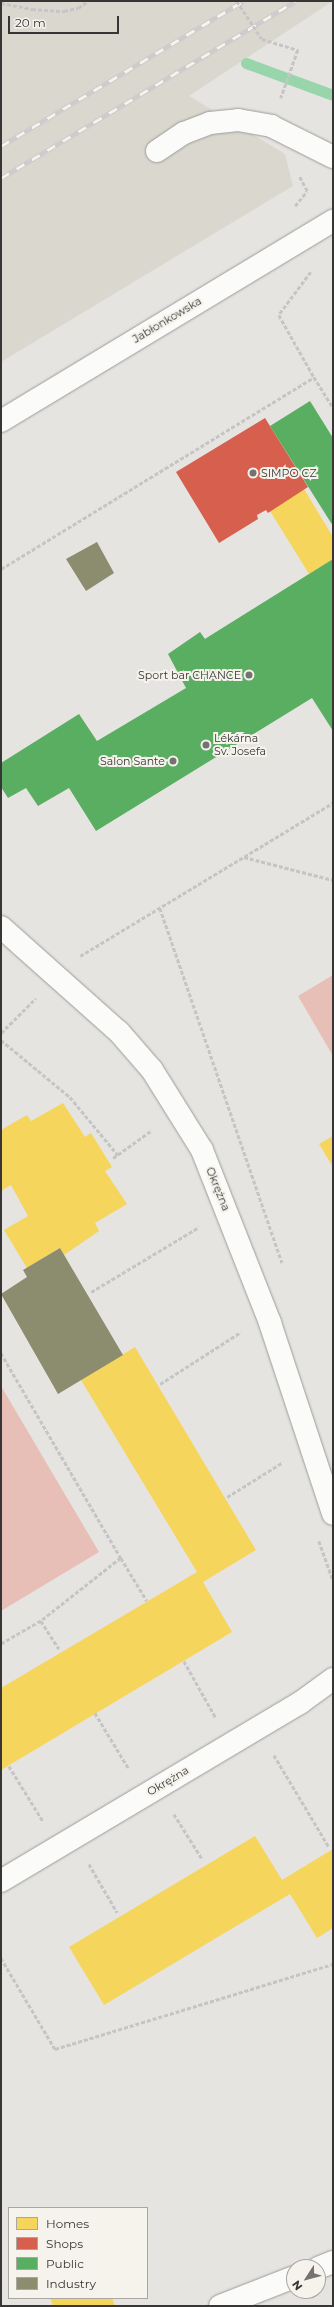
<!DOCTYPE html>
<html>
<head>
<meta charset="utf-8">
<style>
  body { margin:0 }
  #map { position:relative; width:334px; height:2307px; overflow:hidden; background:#e5e4e1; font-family:Montserrat,sans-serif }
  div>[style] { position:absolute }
  .built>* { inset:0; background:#dad7cf }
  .green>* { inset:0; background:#e8bfb6 }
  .homes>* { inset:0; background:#f6d55c }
  .shops>* { inset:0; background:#d6604d }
  .public>* { inset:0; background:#5aae61 }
  .industry>* { inset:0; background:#8c8c6e }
  .stream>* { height:11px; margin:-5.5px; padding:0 5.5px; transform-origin:5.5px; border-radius:5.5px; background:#99d5ab }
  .path>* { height:2.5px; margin-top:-1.25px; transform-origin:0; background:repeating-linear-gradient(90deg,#c5c5c5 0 4px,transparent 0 6px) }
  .roads { filter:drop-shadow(0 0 1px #9c9b99) drop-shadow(0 0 1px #9c9b99) }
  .minor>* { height:22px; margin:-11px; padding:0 11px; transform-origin:11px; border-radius:11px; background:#fbfbfa }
  .major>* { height:22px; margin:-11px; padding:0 11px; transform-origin:11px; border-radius:11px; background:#fbfbfa }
  .rail>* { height:4.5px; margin-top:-2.25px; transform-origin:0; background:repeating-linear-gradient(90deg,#f5f3ec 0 9px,#ccc 0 18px); box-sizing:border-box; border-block:1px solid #ccc }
  .path-bridge>* { height:2.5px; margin-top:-1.25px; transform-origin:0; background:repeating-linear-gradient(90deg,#c5c5c5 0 4px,transparent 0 6px) }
  .dots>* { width:11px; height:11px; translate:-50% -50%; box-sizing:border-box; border:2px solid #f5f3ec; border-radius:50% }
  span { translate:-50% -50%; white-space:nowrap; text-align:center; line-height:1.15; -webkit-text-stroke:4px #f5f3ec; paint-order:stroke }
  .street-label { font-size:11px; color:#373634 }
  .poi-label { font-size:11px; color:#373634 }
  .left { translate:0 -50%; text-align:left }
  .right { translate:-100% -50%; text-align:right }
  .frame { position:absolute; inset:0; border:2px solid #373634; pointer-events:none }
  .legend { position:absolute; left:8px; top:2207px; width:140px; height:92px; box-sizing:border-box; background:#f5f3ec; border:1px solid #a9a7a2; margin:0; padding:5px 7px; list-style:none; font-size:12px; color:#373634 }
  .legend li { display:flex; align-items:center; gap:8px; height:20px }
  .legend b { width:20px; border:1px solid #a9a7a2 }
  .north { position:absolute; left:286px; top:2259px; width:40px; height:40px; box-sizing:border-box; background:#f5f3ec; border:1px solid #a9a7a2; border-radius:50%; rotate:234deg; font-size:11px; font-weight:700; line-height:16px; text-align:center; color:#373634 }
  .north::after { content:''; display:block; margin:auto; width:14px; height:18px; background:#747371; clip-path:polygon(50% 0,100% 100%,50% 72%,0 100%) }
  .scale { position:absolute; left:8px; top:16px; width:111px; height:18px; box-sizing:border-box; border:2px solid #373634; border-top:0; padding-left:5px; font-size:12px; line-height:14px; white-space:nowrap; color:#373634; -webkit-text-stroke:3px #f5f3ec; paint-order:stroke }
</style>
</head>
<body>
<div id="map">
  <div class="built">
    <i style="clip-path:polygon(1px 1px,333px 1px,189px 96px,285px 154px,293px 186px,1px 362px)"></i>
  </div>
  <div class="green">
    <i style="clip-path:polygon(333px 975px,333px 1056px,298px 996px)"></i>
    <i style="clip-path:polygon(1px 1386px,99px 1552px,1px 1611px)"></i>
  </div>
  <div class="homes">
    <i style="clip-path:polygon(304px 489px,333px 537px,333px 559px,309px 574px,270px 511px)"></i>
    <i style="clip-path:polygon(63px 1103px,85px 1137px,91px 1133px,112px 1167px,105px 1171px,127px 1204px,95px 1223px,99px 1231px,64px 1255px,60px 1248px,27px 1268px,4px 1230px,28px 1216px,11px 1185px,1px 1191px,1px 1130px,27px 1115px,31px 1121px)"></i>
    <i style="clip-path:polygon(333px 1136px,333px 1167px,319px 1144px)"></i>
    <i style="clip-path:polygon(135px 1347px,256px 1550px,203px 1582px,232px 1632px,1px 1770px,1px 1688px,197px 1572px,81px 1380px)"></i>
    <i style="clip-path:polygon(255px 1836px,282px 1880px,333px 1849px,333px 1928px,317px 1938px,290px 1894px,104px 2005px,69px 1947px)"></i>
    <i style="clip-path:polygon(50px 2298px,112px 2298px,115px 2306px,53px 2306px)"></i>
  </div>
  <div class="shops">
    <i style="clip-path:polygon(265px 418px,308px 487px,268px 513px,266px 510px,257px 515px,258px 519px,219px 543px,176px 472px)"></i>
  </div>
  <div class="public">
    <i style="clip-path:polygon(310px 401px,333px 438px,333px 526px,270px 426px)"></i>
    <i style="clip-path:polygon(333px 559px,333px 731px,312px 698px,96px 831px,69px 788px,38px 806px,26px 788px,8px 798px,1px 787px,1px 763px,79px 714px,97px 741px,186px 688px,168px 654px,200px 632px,205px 639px,208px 637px)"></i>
  </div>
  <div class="industry">
    <i style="clip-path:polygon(97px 542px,114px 573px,86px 591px,66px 559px)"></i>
    <i style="clip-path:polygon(60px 1248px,123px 1355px,58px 1394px,1px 1294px,27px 1277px,23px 1270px)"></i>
  </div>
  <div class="stream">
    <i style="left:246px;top:63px;width:93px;rotate:20.2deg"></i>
  </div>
  <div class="path">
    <i style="left:1px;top:3px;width:32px;rotate:11deg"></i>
    <i style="left:32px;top:9px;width:32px;rotate:4deg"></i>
    <i style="left:64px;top:11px;width:14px;rotate:-12deg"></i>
    <i style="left:78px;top:8px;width:12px;rotate:-35deg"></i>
    <i style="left:262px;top:39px;width:38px;rotate:17deg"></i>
    <i style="left:298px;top:50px;width:51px;rotate:109.5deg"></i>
    <i style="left:295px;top:206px;width:19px;rotate:-51deg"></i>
    <i style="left:307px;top:191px;width:17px;rotate:-118deg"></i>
    <i style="left:311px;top:272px;width:54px;rotate:126.7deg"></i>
    <i style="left:279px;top:315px;width:71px;rotate:60.6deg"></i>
    <i style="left:1px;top:569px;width:367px;rotate:-31.5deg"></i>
    <i style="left:314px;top:377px;width:36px;rotate:58deg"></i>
    <i style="left:244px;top:857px;width:92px;rotate:14.5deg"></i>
    <i style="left:160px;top:908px;width:375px;rotate:71deg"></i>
    <i style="left:80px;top:956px;width:296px;rotate:-31.2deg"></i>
    <i style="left:1px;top:1033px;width:49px;rotate:-45deg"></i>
    <i style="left:1px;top:1040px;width:89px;rotate:39.6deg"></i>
    <i style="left:70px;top:1097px;width:75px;rotate:50.4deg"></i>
    <i style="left:113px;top:1158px;width:48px;rotate:-35.7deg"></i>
    <i style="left:91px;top:1292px;width:126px;rotate:-31deg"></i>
    <i style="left:1px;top:1353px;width:238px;rotate:59.7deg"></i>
    <i style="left:121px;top:1558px;width:102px;rotate:141.8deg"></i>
    <i style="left:41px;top:1621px;width:46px;rotate:150.1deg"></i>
    <i style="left:160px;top:1384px;width:96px;rotate:-32.7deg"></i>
    <i style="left:227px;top:1497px;width:66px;rotate:-32deg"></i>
    <i style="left:319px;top:1541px;width:41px;rotate:70.3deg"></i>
    <i style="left:121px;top:1558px;width:50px;rotate:58.8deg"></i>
    <i style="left:41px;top:1621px;width:33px;rotate:57deg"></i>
    <i style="left:184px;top:1661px;width:65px;rotate:60.7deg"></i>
    <i style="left:95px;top:1713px;width:66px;rotate:58.7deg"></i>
    <i style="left:274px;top:1755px;width:107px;rotate:59.1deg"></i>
    <i style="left:9px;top:1766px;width:65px;rotate:58.3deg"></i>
    <i style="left:174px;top:1814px;width:54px;rotate:57.8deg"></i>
    <i style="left:89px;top:1864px;width:56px;rotate:59.7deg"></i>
    <i style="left:1px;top:1958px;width:106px;rotate:59.3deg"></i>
    <i style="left:55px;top:2049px;width:291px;rotate:-17deg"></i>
  </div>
  <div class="roads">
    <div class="minor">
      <i style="left:157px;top:151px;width:32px;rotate:-34deg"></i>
      <i style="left:184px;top:133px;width:28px;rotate:-21deg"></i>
      <i style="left:210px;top:123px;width:28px;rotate:-6deg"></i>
      <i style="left:238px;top:120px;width:34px;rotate:10deg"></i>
      <i style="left:271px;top:126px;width:69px;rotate:26.6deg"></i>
      <i style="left:1px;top:927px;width:158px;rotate:41.7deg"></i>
      <i style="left:119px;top:1032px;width:50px;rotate:49deg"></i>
      <i style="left:152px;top:1070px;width:94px;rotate:58deg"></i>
      <i style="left:202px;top:1150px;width:186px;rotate:68.5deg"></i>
      <i style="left:270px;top:1323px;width:201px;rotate:71.7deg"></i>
      <i style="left:1px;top:1881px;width:348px;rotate:-30.8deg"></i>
      <i style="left:300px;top:1703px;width:41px;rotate:-36deg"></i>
      <i style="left:318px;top:2268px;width:16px;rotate:-22deg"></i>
      <i style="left:220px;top:2306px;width:79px;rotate:-21.4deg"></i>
    </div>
    <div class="major">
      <i style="left:1px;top:421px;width:388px;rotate:-31.1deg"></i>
    </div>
  </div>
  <div class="rail">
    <i style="left:1px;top:146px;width:282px;rotate:-30.9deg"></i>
    <i style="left:1px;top:178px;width:343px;rotate:-31deg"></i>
  </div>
  <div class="path-bridge">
    <i style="left:237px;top:1px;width:45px;rotate:56.7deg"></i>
  </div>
  <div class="dots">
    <i style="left:253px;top:473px;background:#747371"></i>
    <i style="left:249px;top:675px;background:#747371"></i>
    <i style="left:206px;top:745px;background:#747371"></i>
    <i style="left:173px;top:761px;background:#747371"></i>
  </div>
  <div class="street-label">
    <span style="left:167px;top:320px;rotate:-31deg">Jabłonkowska</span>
    <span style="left:218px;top:1189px;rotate:68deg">Okrężna</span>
    <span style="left:168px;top:1781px;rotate:-31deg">Okrężna</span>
  </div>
  <div class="poi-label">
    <span class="left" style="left:261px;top:473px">SIMPO CZ</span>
    <span class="right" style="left:241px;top:675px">Sport bar CHANCE</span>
    <span class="left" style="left:214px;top:745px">Lékárna<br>Sv. Josefa</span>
    <span class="right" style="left:165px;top:761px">Salon Sante</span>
  </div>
  <div class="frame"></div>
  <ul class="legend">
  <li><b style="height:11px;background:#f6d55c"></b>Homes</li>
  <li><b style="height:11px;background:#d6604d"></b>Shops</li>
  <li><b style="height:11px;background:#5aae61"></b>Public</li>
  <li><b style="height:11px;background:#8c8c6e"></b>Industry</li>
  </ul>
  <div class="north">N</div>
  <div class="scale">20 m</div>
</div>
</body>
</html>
